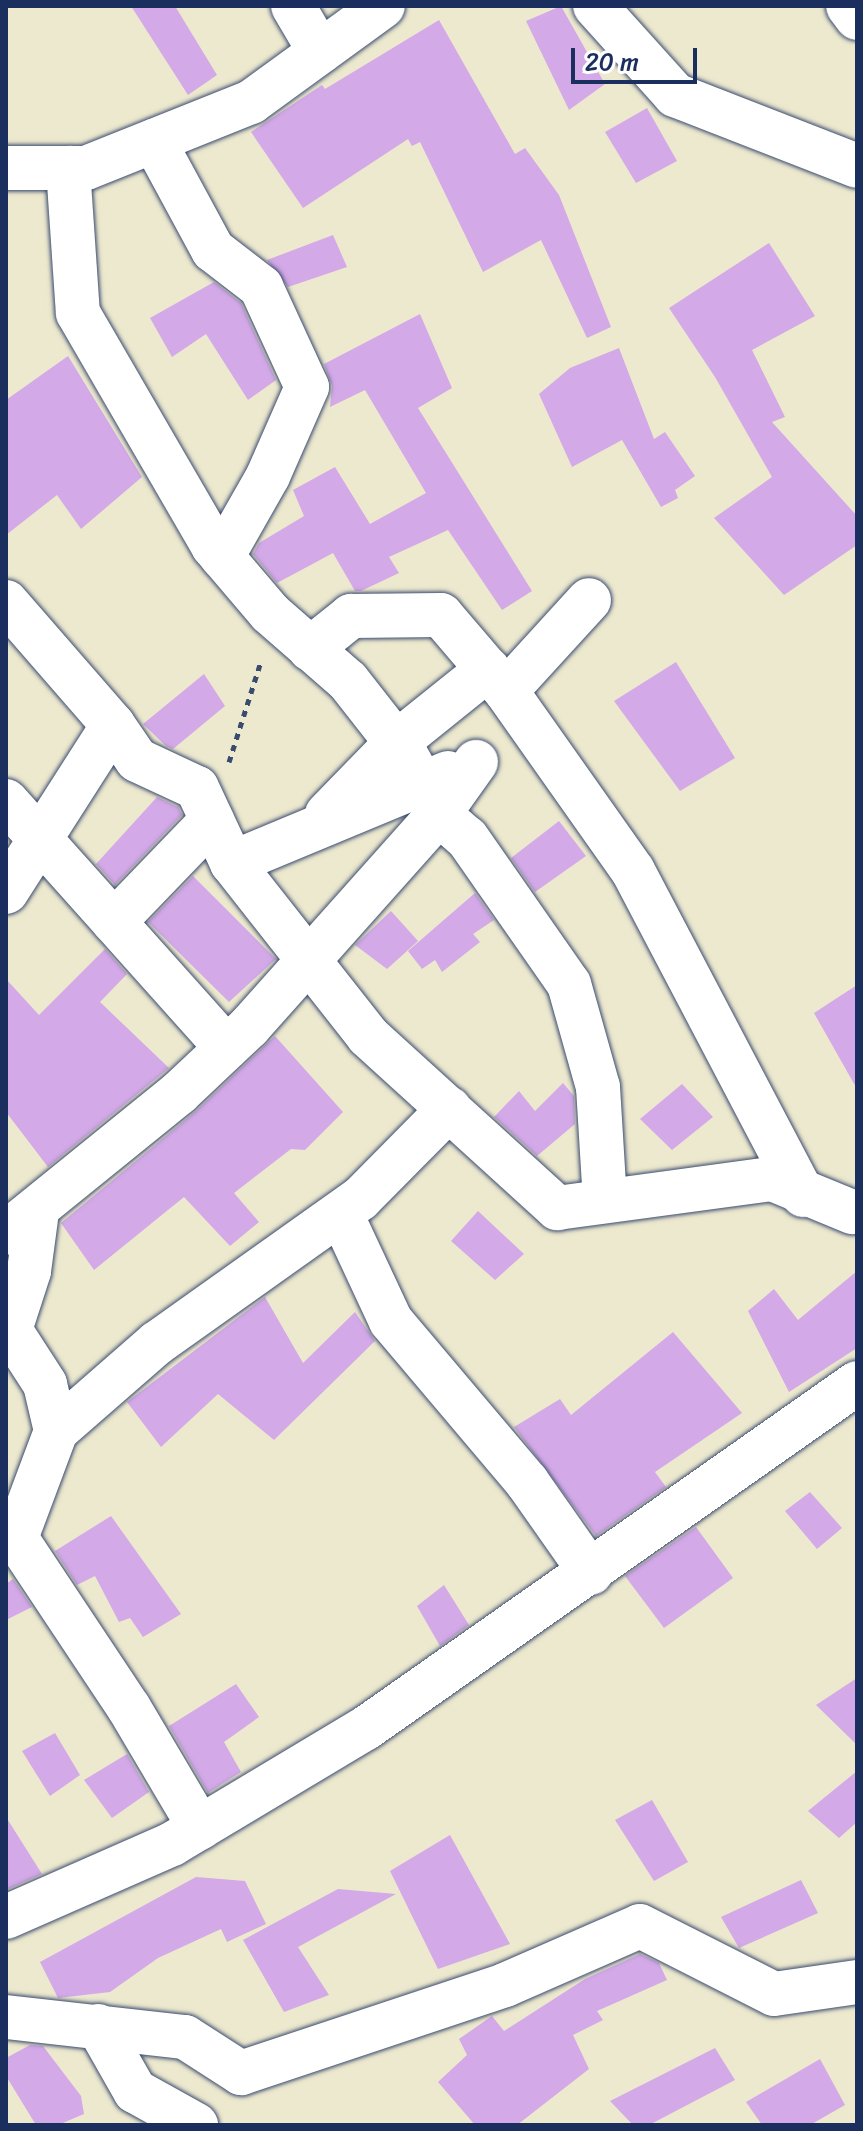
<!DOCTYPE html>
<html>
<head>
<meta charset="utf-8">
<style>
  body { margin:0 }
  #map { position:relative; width:863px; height:2131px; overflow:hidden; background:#ede9cf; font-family:Sriracha,sans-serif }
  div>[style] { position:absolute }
  .building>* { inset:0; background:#d3a9e7 }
  .path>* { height:5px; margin-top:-2.5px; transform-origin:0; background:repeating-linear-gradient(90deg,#3a4b6f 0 6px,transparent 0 12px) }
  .roads { filter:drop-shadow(0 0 2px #3a4b6f) drop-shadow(0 0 2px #3a4b6f) }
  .minor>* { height:44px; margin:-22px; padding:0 22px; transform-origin:22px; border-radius:22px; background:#fff }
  span { translate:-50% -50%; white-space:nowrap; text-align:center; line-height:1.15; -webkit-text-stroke:8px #fff; paint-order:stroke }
  .frame { position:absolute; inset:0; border:8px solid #1b2f5e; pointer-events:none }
  .scale { position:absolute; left:571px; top:48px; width:126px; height:36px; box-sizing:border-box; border:4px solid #1b2f5e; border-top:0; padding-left:10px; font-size:24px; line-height:28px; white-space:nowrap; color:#1b2f5e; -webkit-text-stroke:6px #fff; paint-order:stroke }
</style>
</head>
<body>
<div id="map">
  <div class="building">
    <i style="clip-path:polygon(131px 6px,175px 6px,217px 75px,188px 95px)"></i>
    <i style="clip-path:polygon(561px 6px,605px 84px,569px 110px,526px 21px)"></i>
    <i style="clip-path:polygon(439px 20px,515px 154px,525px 148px,559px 195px,611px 327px,587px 338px,541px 240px,483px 272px,420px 142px,412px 146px,408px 139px,303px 208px,251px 132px,322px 85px,325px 89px)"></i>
    <i style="clip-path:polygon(647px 108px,677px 161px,636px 183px,605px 132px)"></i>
    <i style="clip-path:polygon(333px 235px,347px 267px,288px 287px,267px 260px)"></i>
    <i style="clip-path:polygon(769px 243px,815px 316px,752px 350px,785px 417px,772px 422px,857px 516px,857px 545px,784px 595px,714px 518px,772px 477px,715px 377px,669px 308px)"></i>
    <i style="clip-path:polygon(214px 282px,241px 303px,276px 380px,248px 400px,206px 334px,172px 357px,150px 318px)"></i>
    <i style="clip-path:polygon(420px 314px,452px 388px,418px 408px,532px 591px,502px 610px,448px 530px,389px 557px,399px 573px,361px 591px,355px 591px,333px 553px,277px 583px,253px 554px,259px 543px,304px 516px,293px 490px,335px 467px,370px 524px,426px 493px,365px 390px,330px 407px,332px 386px,324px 364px)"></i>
    <i style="clip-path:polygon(619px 348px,654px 439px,665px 432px,695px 476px,675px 490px,678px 498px,661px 507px,622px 440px,572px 467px,539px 394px,570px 368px)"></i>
    <i style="clip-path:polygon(68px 356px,142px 477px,81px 529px,57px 495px,6px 535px,6px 400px)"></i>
    <i style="clip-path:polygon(676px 662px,735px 758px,680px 791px,614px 701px)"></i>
    <i style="clip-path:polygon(204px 674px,225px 706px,173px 749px,166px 746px,143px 724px)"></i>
    <i style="clip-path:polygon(157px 797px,178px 807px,182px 815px,115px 885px,96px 864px)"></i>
    <i style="clip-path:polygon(559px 821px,586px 856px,535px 892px,511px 858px)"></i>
    <i style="clip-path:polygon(193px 876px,276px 959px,229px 1002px,148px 922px)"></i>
    <i style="clip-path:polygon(475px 893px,494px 920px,473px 934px,480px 942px,442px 972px,435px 960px,422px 969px,408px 951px)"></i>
    <i style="clip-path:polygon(391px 911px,418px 941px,387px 969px,355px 945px)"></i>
    <i style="clip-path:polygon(105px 949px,127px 974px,100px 1002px,169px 1068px,48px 1167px,6px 1112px,6px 979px,39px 1015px)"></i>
    <i style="clip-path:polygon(857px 985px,857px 1089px,814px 1013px)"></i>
    <i style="clip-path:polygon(275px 1036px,343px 1112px,305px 1150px,291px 1149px,234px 1193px,259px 1222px,230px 1246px,184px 1197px,94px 1270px,61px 1223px,195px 1112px)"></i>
    <i style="clip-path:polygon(563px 1083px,574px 1096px,575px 1124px,537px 1156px,494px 1117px,519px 1091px,535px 1111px)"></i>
    <i style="clip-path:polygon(682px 1084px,713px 1117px,672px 1150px,640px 1119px)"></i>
    <i style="clip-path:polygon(478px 1211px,524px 1254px,495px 1280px,451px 1241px)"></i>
    <i style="clip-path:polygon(857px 1271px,857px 1348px,789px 1392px,748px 1311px,774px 1289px,798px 1320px)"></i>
    <i style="clip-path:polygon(265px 1297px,303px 1363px,355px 1312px,375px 1341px,274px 1440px,218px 1394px,161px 1447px,127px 1402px)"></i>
    <i style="clip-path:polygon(673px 1332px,742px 1413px,655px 1472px,666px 1487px,596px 1536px,514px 1427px,560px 1399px,571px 1415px)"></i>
    <i style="clip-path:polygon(810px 1492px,842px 1528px,817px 1549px,785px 1511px)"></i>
    <i style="clip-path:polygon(111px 1516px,181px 1614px,143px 1637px,130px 1618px,119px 1622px,95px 1576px,77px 1585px,55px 1551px)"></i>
    <i style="clip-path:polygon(696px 1527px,733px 1578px,664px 1628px,625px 1576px)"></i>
    <i style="clip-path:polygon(13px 1579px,32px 1607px,6px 1620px,6px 1584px)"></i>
    <i style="clip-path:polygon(444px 1585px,469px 1625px,440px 1646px,417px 1606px)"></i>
    <i style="clip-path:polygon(857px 1678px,857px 1745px,816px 1705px)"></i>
    <i style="clip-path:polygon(236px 1684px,259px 1717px,224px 1742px,241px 1772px,208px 1793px,169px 1726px)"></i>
    <i style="clip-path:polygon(55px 1733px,80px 1775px,50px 1796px,22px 1751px)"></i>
    <i style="clip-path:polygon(127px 1754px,149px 1792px,112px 1818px,84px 1780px)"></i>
    <i style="clip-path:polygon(857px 1771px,857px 1822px,839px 1838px,808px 1811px)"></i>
    <i style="clip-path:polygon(652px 1800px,688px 1862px,654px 1881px,615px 1820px)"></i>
    <i style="clip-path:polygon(6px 1817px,42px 1874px,6px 1890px)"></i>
    <i style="clip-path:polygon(450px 1835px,510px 1944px,438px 1969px,390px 1871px)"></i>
    <i style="clip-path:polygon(196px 1877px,245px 1881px,266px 1924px,227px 1942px,221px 1929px,158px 1958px,110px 1992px,58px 1998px,40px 1962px)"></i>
    <i style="clip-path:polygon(801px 1880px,818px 1913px,739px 1948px,721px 1917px)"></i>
    <i style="clip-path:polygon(338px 1889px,396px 1894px,298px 1947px,329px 1995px,284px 2012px,243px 1940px)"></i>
    <i style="clip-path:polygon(640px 1954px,659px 1963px,667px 1980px,597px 2011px,603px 2020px,573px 2035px,589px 2069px,517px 2125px,475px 2125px,438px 2082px,467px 2055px,459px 2039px,492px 2016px,504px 2031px,585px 1979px)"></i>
    <i style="clip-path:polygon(30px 2045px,43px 2046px,81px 2096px,84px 2114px,58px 2125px,36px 2125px,6px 2076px,6px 2058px)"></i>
    <i style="clip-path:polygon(715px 2048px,735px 2080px,649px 2125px,633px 2125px,610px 2101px)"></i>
    <i style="clip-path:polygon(820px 2059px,845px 2105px,810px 2125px,762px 2125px,746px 2102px)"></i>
  </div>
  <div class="path">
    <i style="left:229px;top:762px;width:106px;rotate:-72.4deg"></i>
  </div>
  <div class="roads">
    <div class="minor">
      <i style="left:293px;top:6px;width:53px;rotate:59.6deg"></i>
      <i style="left:595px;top:6px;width:120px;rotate:48deg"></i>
      <i style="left:675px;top:95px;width:195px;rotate:21.3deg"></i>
      <i style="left:848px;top:6px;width:15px;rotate:53deg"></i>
      <i style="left:154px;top:141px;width:124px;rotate:61.6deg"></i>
      <i style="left:213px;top:250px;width:61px;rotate:37.6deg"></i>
      <i style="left:261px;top:287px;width:110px;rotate:65.3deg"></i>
      <i style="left:307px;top:387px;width:97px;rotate:113.7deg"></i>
      <i style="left:268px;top:476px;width:93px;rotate:119.6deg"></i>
      <i style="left:6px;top:168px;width:80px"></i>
      <i style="left:86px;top:168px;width:178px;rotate:-21.8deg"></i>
      <i style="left:251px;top:102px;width:163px;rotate:-36deg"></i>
      <i style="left:68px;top:168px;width:145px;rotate:86.1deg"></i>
      <i style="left:78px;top:313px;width:269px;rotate:59.9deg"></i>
      <i style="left:213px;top:546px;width:88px;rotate:49.6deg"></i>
      <i style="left:270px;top:613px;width:103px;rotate:41.1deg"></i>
      <i style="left:348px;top:681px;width:94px;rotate:51.9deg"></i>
      <i style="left:406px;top:755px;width:68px;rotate:60.8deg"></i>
      <i style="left:439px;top:814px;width:37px;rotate:41deg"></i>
      <i style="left:467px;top:838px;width:178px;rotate:55.1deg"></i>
      <i style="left:569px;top:984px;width:107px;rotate:74.3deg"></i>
      <i style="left:598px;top:1087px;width:113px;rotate:86.5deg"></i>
      <i style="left:6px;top:602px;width:163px;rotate:49deg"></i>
      <i style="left:113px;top:725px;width:198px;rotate:122.6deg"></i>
      <i style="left:310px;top:649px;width:53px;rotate:-38.8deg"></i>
      <i style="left:351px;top:616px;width:90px;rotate:-0.6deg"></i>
      <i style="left:441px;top:615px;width:100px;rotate:49.5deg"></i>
      <i style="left:506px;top:691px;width:220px;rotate:54.8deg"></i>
      <i style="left:633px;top:871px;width:366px;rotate:62.3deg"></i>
      <i style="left:506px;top:691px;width:123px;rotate:-47.6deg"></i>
      <i style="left:113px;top:725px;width:42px;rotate:55.6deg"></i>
      <i style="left:137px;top:760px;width:66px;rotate:25deg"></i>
      <i style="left:197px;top:788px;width:83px;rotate:65deg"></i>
      <i style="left:232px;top:863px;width:220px;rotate:51.8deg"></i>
      <i style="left:368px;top:1036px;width:256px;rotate:42.3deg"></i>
      <i style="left:557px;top:1208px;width:217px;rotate:-7.7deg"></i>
      <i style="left:772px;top:1179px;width:87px;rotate:22.4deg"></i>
      <i style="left:6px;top:801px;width:331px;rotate:48.2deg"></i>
      <i style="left:327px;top:814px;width:99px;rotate:-45.8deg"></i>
      <i style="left:396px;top:743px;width:118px;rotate:-38.8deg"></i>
      <i style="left:232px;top:863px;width:234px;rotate:-22.6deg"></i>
      <i style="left:114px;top:922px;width:141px;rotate:-46.1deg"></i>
      <i style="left:341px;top:1214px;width:118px;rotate:65deg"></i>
      <i style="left:391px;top:1321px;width:211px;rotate:49.8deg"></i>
      <i style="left:527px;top:1482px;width:111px;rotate:54.9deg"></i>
      <i style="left:6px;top:1233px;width:223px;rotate:-39deg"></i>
      <i style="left:179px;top:1093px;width:96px;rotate:-43.3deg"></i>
      <i style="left:249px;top:1027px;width:285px;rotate:-48.3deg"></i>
      <i style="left:439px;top:814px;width:64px;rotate:-54.6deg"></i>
      <i style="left:56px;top:1431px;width:134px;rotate:-41.1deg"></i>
      <i style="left:157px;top:1343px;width:249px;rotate:-35.4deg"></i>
      <i style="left:360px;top:1199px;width:127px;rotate:-45.3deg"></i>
      <i style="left:6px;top:1523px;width:222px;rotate:56.4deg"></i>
      <i style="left:129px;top:1708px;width:139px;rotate:59.4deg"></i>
      <i style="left:16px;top:1538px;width:114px;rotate:-69.5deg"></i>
      <i style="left:56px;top:1431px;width:48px;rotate:-103.2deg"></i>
      <i style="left:45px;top:1384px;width:64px;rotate:-122.9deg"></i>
      <i style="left:10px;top:1330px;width:62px;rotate:-72.1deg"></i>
      <i style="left:29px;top:1271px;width:61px;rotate:-82.4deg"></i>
      <i style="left:6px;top:1917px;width:181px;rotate:-23.7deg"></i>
      <i style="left:172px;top:1844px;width:226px;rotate:-30.9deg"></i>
      <i style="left:366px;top:1728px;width:600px;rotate:-35.09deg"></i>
      <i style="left:6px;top:2017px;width:180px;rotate:6.4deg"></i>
      <i style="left:185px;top:2037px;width:67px;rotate:32.7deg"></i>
      <i style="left:241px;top:2073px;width:278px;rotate:-18.4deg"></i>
      <i style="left:505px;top:1985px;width:147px;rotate:-23.6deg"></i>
      <i style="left:640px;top:1926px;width:150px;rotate:26.9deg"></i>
      <i style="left:774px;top:1994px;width:84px;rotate:-8.2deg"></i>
      <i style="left:98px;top:2026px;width:75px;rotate:60.4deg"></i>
      <i style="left:135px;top:2091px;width:70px;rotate:29.1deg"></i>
    </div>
  </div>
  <div class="frame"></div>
  <div class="scale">20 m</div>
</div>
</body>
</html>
